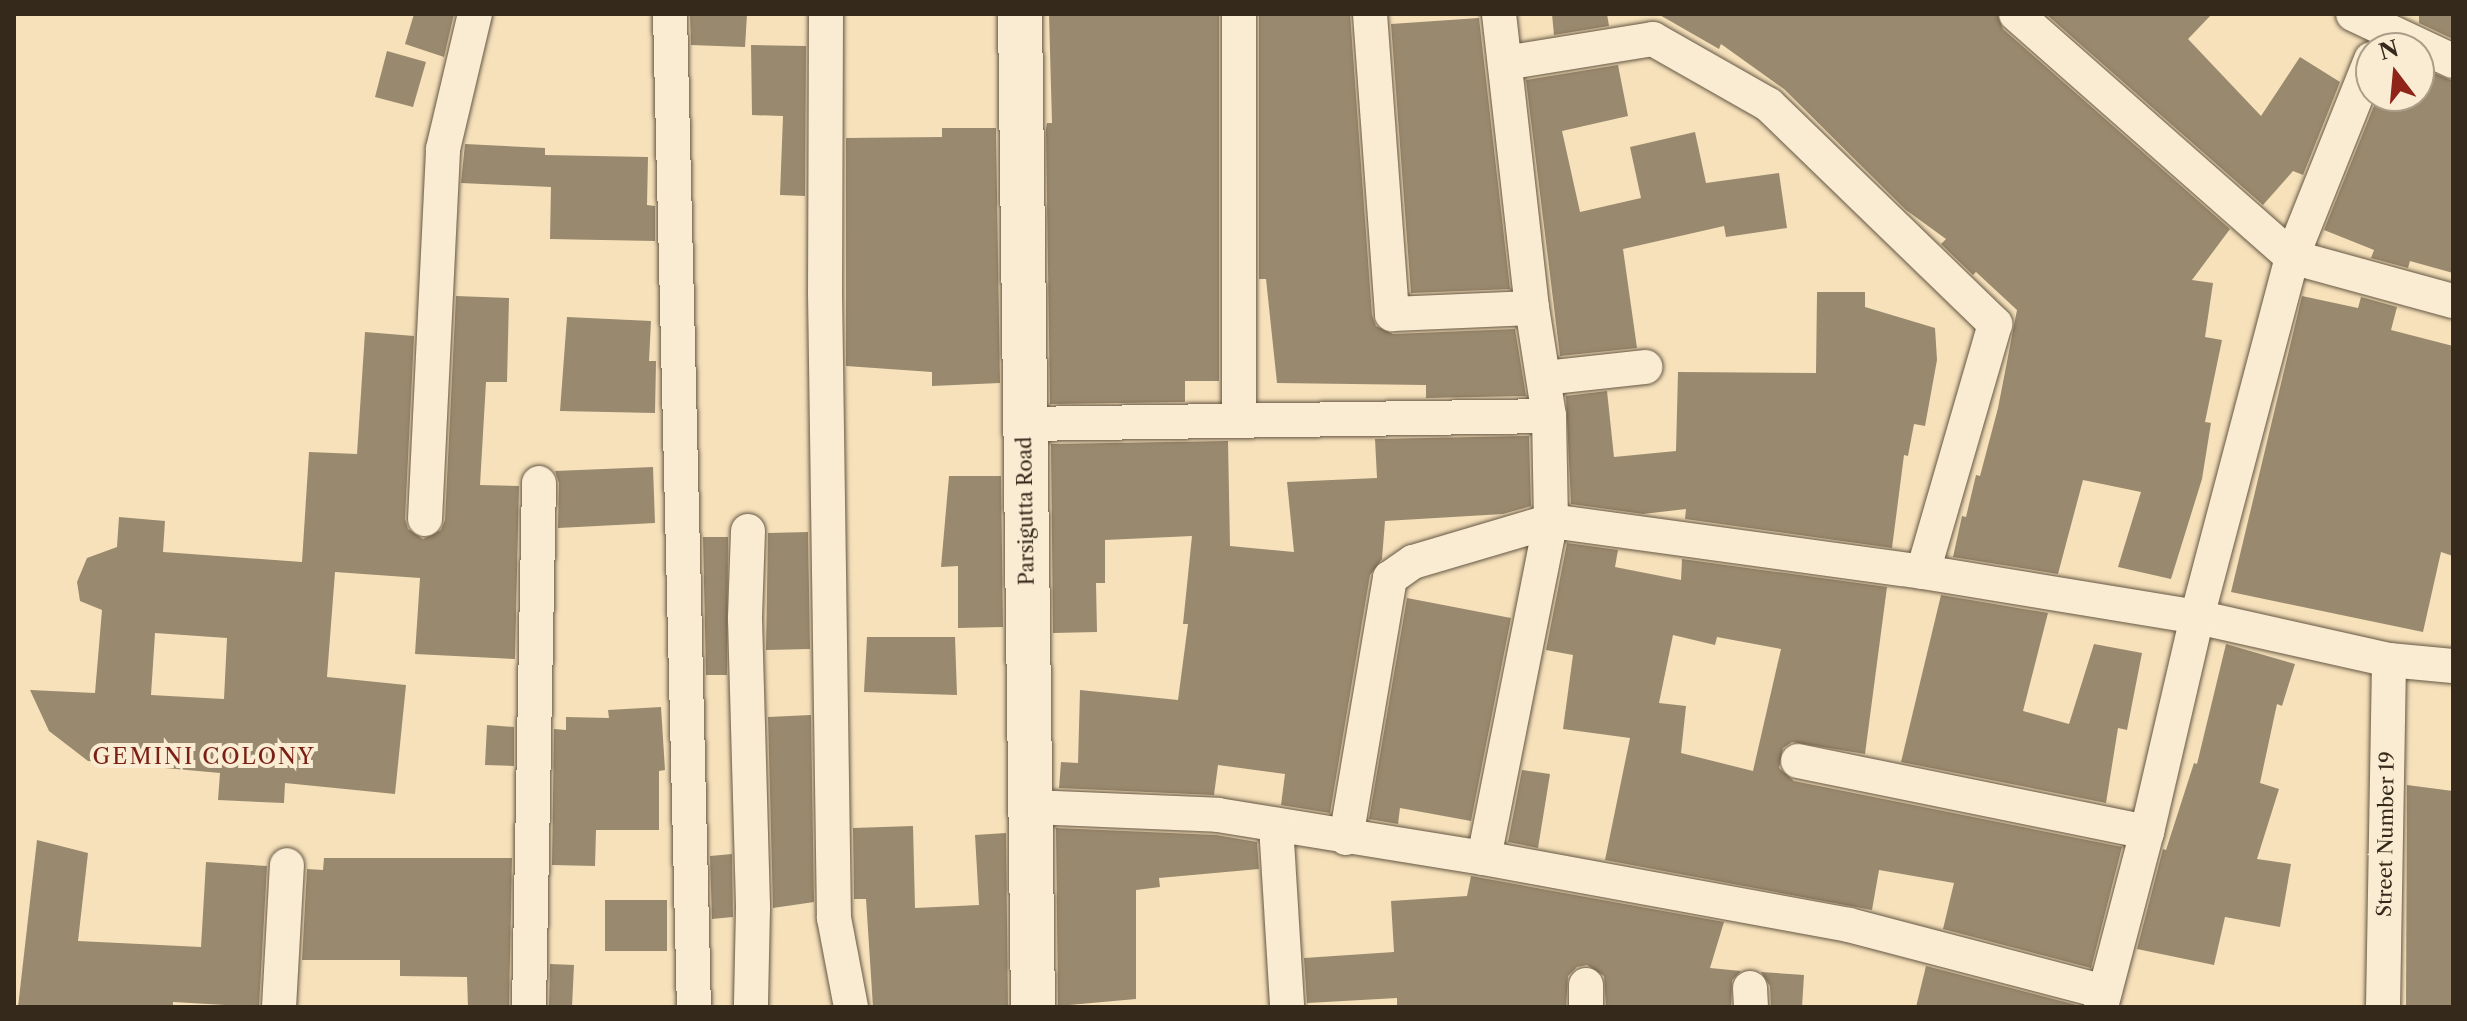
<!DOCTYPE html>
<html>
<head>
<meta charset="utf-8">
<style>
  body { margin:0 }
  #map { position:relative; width:2467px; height:1021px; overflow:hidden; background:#f6e1bb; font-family:"Libre Caslon Text",serif }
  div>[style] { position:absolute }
  .building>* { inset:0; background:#99896e }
  .roads { filter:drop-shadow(0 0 2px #655743) drop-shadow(0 0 2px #655743) }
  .street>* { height:34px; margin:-17px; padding:0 17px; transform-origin:17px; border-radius:17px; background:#f9ecd3 }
  .secondary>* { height:44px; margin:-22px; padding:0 22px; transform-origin:22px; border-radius:22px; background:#f9ecd3 }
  span { translate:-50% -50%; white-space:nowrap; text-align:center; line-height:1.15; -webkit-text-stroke:8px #f9ecd3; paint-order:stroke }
  .street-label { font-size:20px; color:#35291b }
  .neighbourhood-label { font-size:22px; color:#7a1f14; letter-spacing:2px }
  .frame { position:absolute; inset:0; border:16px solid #35291b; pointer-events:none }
  .north { position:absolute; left:2355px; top:32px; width:80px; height:80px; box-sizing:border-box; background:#f9ecd3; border:2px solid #ab9e89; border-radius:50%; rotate:344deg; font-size:22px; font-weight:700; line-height:32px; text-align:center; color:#35291b }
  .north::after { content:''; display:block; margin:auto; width:28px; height:36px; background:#8f2418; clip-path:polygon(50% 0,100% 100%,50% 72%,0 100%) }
</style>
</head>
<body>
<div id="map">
  <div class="building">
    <i style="clip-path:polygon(414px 14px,454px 14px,444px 57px,405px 44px)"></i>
    <i style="clip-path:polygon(690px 14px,747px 14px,745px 47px,691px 45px)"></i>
    <i style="clip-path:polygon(1049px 14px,1219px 14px,1219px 381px,1185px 381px,1185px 402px,1050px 404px,1046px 128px,1047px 123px,1052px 123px)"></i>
    <i style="clip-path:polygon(1259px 14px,1350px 14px,1372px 315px,1376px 326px,1393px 334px,1515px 329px,1526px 396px,1426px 398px,1426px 385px,1277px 383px,1266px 279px,1259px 279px)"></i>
    <i style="clip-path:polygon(1552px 14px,1607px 14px,1609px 26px,1554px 35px)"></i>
    <i style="clip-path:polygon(1658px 14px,1997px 14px,2003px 29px,2230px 229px,2192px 280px,2213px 283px,2205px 337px,2222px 340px,2205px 422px,2211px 423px,2202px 479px,2171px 579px,2118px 567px,2141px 492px,2083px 480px,2058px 574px,1953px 557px,1962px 516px,1966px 517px,1976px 475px,1980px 476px,1998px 408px,2017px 310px,1976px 272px,1973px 275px,1941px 244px,1946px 239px,1906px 210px,1784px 89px,1721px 44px,1719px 49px)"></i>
    <i style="clip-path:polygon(2046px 14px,2212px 14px,2188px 39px,2261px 116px,2300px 57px,2340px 82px,2303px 175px,2293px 171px,2263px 205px)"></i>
    <i style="clip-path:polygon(2419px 14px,2453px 14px,2453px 39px,2419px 23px)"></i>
    <i style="clip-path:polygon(1479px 18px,1510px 289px,1411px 293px,1391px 24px)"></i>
    <i style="clip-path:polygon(751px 45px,806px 46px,805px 196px,780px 195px,783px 116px,752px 115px)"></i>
    <i style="clip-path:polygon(387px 51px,426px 62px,413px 107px,375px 97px)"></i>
    <i style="clip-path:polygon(1618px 65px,1628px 116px,1562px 131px,1580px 212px,1641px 198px,1630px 147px,1695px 132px,1706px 183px,1779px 173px,1787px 228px,1726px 237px,1724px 226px,1623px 249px,1637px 348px,1560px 356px,1526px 80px)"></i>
    <i style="clip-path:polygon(2419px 67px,2453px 81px,2453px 273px,2410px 261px,2408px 268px,2371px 258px,2374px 250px,2324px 230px,2378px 96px,2419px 96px)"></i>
    <i style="clip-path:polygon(942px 128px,996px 128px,1000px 383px,932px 386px,932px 372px,846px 366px,846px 138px,942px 137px)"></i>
    <i style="clip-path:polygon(465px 144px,545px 148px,545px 155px,648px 157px,647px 205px,655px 206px,655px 241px,550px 239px,551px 187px,461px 183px)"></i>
    <i style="clip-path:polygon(1817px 292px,1865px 292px,1865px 307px,1935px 328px,1937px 360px,1925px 426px,1914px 424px,1908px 456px,1904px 455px,1892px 548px,1685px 519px,1686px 509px,1643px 514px,1571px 504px,1566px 396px,1607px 391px,1614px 457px,1676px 451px,1678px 372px,1816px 373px)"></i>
    <i style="clip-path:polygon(evenodd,456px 296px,509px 298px,507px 382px,486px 382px,480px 485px,519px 486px,515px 659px,415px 654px,420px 578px,335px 572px,327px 677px,406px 685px,395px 794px,285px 783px,284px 803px,218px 800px,220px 773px,88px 761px,49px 731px,30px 690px,95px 693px,102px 610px,80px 601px,77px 582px,87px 558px,117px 547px,119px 517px,165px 521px,163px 552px,302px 562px,309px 452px,357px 454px,365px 332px,414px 336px,405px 519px,408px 529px,423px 539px,441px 530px,445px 520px,456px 296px,155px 633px,227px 638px,224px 699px,151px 695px,155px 633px)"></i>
    <i style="clip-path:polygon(2302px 296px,2358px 308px,2361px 297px,2397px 307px,2391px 330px,2453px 346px,2453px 556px,2441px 552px,2423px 632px,2231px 592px)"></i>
    <i style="clip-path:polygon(567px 317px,651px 321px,649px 361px,656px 361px,655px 413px,560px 411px)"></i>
    <i style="clip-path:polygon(1529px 436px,1531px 506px,1503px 514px,1385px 521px,1382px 559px,1370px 575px,1330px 813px,1281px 805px,1285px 774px,1218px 765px,1214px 795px,1059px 788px,1061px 762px,1078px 763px,1080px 690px,1178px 700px,1188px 624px,1183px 624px,1192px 536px,1105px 540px,1105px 583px,1096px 583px,1097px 632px,1053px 633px,1051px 444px,1228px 441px,1230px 546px,1294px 552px,1287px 482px,1377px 478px,1375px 439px)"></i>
    <i style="clip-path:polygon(653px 467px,655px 523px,558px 528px,559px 483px,555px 471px)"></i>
    <i style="clip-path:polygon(949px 476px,1001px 476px,1003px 627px,958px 628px,958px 566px,941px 567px)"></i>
    <i style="clip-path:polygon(808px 532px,810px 649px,766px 650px,768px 533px)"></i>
    <i style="clip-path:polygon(703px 537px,728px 537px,727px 675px,706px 675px)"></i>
    <i style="clip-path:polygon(evenodd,1567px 543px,1618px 550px,1615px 567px,1681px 580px,1682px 559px,1887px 587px,1865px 754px,1792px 742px,1783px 748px,1779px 768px,1794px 781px,2122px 847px,2091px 968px,1943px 929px,1954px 883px,1879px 870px,1872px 910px,1605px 860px,1630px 738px,1563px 729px,1573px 655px,1546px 650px,1567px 543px,1673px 635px,1715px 645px,1717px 637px,1781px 649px,1753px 771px,1681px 753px,1686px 706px,1659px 703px,1673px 635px)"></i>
    <i style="clip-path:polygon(1941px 595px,2048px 613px,2023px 711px,2069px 724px,2094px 644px,2142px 653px,2127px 730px,2118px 728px,2106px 803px,1901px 762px)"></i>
    <i style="clip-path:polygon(1407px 598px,1511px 618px,1471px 821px,1400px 808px,1398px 824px,1369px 819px)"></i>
    <i style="clip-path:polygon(867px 637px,955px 637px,957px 695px,864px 692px)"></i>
    <i style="clip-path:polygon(2226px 644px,2295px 664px,2282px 706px,2277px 704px,2260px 783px,2279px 789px,2257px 859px,2291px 864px,2280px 927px,2225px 917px,2214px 965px,2137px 949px,2163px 849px,2166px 850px,2194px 763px,2197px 764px)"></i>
    <i style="clip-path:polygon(661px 707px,665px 770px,659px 771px,659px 830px,596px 830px,595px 866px,552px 865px,554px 729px,566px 730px,566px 717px,609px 718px,608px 710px)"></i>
    <i style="clip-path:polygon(811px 715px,814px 902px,773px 908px,768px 717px)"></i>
    <i style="clip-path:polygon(487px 725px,514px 727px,514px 766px,485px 765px)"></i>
    <i style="clip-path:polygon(1522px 770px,1550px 774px,1538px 848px,1508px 842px)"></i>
    <i style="clip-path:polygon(2407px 785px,2453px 791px,2453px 1007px,2406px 1007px)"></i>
    <i style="clip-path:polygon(913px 826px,915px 908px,979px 905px,975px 835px,1006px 833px,1008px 1007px,873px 1007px,866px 899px,854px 899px,853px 828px)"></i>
    <i style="clip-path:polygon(1056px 828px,1216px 835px,1257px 842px,1259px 869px,1159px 878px,1160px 887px,1136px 890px,1136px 999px,1058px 1006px)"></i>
    <i style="clip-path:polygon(37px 840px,88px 853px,78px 941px,201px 947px,206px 862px,267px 866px,259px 1007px,173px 1002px,173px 1007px,18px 1007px)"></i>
    <i style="clip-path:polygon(732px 854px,733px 917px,712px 919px,710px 856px)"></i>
    <i style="clip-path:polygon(324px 858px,512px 858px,509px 1007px,468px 1007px,467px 977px,400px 976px,400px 960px,302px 960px,307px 869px,323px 870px)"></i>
    <i style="clip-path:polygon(1471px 876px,1724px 922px,1710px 968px,1741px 971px,1732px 980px,1731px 1007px,1606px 1007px,1604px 976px,1587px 965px,1577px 967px,1568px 976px,1566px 1007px,1397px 1007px,1397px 998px,1307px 1003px,1304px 958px,1394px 952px,1391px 901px,1467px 896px)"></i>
    <i style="clip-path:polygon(605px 900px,667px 900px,667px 951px,605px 951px)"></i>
    <i style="clip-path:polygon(550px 964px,574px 965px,572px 1007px,549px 1007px)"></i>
    <i style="clip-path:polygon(1926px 966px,2080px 1006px,1916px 1007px)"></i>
    <i style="clip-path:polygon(1761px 972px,1804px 975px,1802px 1007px,1771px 1007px,1770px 986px)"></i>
  </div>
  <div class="roads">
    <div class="street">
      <i style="left:670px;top:14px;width:993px;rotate:88.62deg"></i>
      <i style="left:826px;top:14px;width:278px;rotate:90.2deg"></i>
      <i style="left:825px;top:292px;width:626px;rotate:89.18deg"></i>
      <i style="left:834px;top:918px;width:91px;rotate:79.2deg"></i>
      <i style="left:1370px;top:14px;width:301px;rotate:85.8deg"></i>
      <i style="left:1392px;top:314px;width:140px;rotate:-2.5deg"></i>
      <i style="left:2016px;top:14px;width:368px;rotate:41.4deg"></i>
      <i style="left:2292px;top:257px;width:167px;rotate:15.3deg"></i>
      <i style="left:2353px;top:14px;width:110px;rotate:25.2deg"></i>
      <i style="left:1505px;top:63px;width:150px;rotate:-9.2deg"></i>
      <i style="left:1653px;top:39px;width:133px;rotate:29.6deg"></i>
      <i style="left:1769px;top:105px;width:315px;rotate:44.1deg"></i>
      <i style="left:1995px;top:324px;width:258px;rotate:106.2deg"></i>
      <i style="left:1544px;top:378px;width:102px;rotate:-6.2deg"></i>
      <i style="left:1239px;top:420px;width:406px;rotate:-90deg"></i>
      <i style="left:1024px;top:424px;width:525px;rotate:-0.87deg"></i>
      <i style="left:425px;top:519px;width:370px;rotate:-87.2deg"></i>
      <i style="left:443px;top:149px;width:139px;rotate:-76.7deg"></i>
      <i style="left:748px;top:531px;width:88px;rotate:92deg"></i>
      <i style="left:745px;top:619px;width:289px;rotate:88.4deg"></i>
      <i style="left:753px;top:908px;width:99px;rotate:91.2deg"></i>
      <i style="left:1798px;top:761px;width:356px;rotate:11.5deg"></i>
      <i style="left:1031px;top:807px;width:187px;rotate:2.4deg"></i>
      <i style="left:1218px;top:815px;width:269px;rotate:9.2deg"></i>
      <i style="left:1484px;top:858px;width:371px;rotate:10.4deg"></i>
      <i style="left:1849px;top:925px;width:264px;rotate:14.7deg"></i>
      <i style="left:1276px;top:825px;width:182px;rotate:86.5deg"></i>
      <i style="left:1346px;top:838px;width:264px;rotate:-80.4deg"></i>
      <i style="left:1390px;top:578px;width:28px;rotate:-35deg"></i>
      <i style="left:1413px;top:562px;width:144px;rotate:-16.5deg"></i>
      <i style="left:1551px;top:521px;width:375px;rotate:7.8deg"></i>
      <i style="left:1923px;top:572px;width:278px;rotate:9.3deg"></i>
      <i style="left:2197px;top:617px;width:197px;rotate:12.6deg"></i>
      <i style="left:2389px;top:660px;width:64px;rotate:5.4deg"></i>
      <i style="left:1484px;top:858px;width:344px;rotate:-78.8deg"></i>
      <i style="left:1551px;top:521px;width:105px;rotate:-91.1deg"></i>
      <i style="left:1549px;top:416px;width:109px;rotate:-98.9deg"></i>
      <i style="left:1532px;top:308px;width:296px;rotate:-96.4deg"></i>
      <i style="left:1750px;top:988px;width:19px;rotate:87deg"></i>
      <i style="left:279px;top:1007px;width:142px;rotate:-86.8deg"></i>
      <i style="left:529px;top:1007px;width:524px;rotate:-88.91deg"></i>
      <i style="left:1586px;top:1007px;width:22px;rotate:-90deg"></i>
      <i style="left:2101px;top:1007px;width:181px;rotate:-75.3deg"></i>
      <i style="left:2147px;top:832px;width:221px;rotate:-76.9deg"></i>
      <i style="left:2197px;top:617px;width:372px;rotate:-75.2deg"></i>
      <i style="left:2292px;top:257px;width:213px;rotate:-68.2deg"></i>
      <i style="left:2383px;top:1007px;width:347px;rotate:-89deg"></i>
    </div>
    <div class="secondary">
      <i style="left:1020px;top:14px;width:993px;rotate:89.25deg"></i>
    </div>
  </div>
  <div class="street-label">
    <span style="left:1026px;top:511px;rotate:-91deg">Parsigutta Road</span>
    <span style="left:2386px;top:834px;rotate:-89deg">Street Number 19</span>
  </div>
  <div class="neighbourhood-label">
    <span style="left:204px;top:757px">GEMINI COLONY</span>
  </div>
  <div class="frame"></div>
  <div class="north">N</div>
</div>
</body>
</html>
